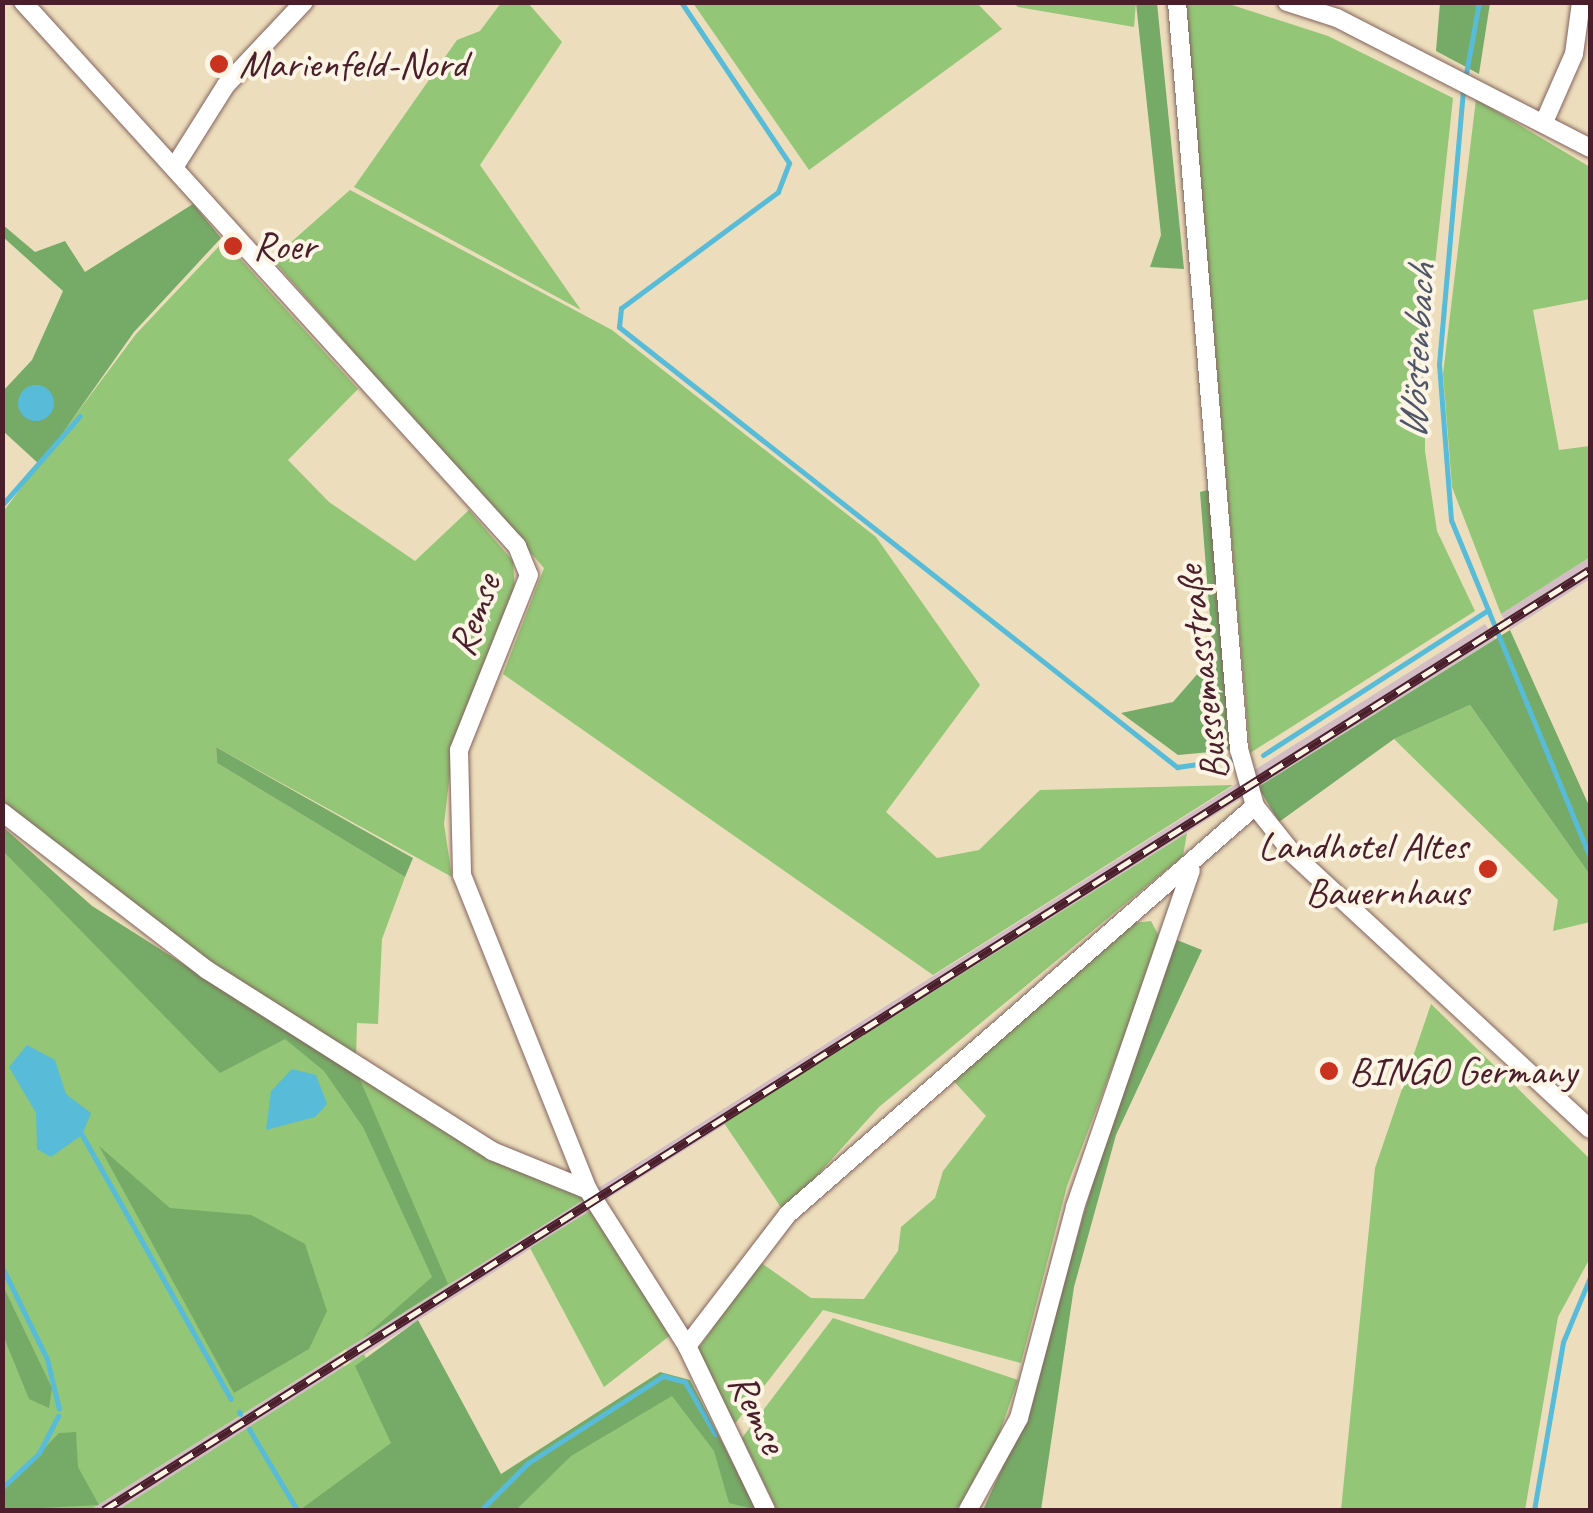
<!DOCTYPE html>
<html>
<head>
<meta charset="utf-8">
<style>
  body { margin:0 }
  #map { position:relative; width:1593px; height:1513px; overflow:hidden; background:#ecdebc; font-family:Caveat,sans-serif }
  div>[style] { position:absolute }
  .industrial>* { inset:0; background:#d2bdc5 }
  .green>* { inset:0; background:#93c676 }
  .forest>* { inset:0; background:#76ab67 }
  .water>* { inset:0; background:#58bbd7 }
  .round { border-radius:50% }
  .stream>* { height:5px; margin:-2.5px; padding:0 2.5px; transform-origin:2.5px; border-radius:2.5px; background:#58bbd7 }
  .roads { filter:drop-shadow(0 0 2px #83625e) drop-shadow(0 0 2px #83625e) }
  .street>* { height:18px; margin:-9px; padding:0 9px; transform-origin:9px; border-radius:9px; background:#fff }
  .rail>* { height:9px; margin-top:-4.5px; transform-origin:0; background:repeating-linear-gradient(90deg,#fcf5e5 0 15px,#4a1f2b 0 30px); box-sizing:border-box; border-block:2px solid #4a1f2b }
  .dots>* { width:28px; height:28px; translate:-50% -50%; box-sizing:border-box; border:5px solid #fcf5e5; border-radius:50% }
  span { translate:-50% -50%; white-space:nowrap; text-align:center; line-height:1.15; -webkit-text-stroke:8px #fcf5e5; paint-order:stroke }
  .poi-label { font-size:40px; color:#4a1f2b }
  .left { translate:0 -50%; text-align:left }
  .right { translate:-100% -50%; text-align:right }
  .street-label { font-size:40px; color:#4a1f2b }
  .water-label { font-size:42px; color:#4f5667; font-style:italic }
  .frame { position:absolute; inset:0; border:5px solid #4a1f2b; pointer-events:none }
</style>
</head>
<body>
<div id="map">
  <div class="industrial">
    <i style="clip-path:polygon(1590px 557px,1590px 579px,1510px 630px,1501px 614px)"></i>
    <i style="clip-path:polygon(1485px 624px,1495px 639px,1258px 787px,1253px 771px)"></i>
    <i style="clip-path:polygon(1241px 781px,1245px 796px,604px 1201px,597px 1189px)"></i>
    <i style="clip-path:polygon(585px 1199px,593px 1209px,351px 1363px,346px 1349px)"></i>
    <i style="clip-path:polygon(339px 1354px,344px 1367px,118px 1510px,90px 1510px)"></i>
  </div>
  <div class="green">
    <i style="clip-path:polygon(501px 3px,528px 3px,562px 42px,480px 165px,581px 310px,354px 187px,457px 40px,480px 31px)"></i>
    <i style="clip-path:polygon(693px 3px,977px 3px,1002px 29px,809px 170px)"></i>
    <i style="clip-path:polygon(1014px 3px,1136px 3px,1134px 27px,1018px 7px)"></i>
    <i style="clip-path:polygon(1185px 3px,1226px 3px,1328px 36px,1453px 98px,1425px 358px,1425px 451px,1437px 531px,1475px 611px,1250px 753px)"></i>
    <i style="clip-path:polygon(1476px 99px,1590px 167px,1590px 299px,1533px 310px,1559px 450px,1590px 446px,1590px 557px,1501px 614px,1452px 487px,1443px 374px)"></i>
    <i style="clip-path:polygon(350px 190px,612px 330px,876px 537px,980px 685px,886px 812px,937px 858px,979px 850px,1040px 790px,1233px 785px,933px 975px,503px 674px,544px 568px,272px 259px)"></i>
    <i style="clip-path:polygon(224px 241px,358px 389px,288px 460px,329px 502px,415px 561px,469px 510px,513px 561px,515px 589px,453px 748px,444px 824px,452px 877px,216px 747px,217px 763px,405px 877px,382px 939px,378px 1024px,357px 1023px,356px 1059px,92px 883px,3px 802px,3px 512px,136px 334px)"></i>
    <i style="clip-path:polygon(1470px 705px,1590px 875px,1590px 922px,1553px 931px,1558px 900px,1394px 739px)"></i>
    <i style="clip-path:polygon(2px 827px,92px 906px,358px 1075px,585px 1199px,90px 1510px,3px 1510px)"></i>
    <i style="clip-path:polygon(1187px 833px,1183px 856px,879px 1107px,784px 1212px,724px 1123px)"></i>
    <i style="clip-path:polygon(1151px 921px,1161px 940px,1067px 1186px,1021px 1363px,823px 1310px,734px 1425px,698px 1349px,760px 1262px,811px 1298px,864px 1299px,898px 1251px,901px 1227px,935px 1198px,943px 1171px,986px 1116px,948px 1075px,1134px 923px)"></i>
    <i style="clip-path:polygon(1431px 1004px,1590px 1159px,1590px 1258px,1558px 1317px,1525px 1510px,1341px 1510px,1375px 1168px)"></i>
    <i style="clip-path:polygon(593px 1209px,672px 1334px,604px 1387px,530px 1248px)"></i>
    <i style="clip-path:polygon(833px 1318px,1018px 1380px,987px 1469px,956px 1510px,777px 1510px,742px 1438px)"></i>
    <i style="clip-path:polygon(364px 1354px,414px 1457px,331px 1510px,118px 1510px)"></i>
    <i style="clip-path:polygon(679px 1385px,757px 1510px,485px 1510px)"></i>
  </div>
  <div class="forest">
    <i style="clip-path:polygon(1136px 3px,1157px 3px,1184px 269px,1150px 267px,1161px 235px)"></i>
    <i style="clip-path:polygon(1440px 3px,1490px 3px,1479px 74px,1436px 51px)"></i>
    <i style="clip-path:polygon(193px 204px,221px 238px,134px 332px,40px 465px,3px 431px,3px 391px,32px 360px,63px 291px,3px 237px,3px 225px,35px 252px,65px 241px,85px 272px)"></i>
    <i style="clip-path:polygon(1215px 488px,1232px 750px,1178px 755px,1121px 713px,1173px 702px,1213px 656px,1200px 492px)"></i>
    <i style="clip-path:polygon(1510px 630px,1590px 808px,1590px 875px,1470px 705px,1394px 739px,1279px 822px,1258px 787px)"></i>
    <i style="clip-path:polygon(216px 747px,413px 858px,405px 877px,217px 763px)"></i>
    <i style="clip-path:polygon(3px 827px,92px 906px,358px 1075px,448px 1284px,363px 1338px,432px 1277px,363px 1127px,324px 1071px,285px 1039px,220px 1073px,3px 851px)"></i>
    <i style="clip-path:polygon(1177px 940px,1202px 950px,1116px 1135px,1074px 1287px,1041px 1510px,983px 1510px,1024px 1420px,1123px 1079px)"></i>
    <i style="clip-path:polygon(99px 1146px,170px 1208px,251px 1215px,305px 1244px,327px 1311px,309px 1349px,234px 1393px)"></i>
    <i style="clip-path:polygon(3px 1286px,52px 1388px,49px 1408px,29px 1399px,3px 1335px)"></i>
    <i style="clip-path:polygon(418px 1320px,501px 1474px,660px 1372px,690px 1380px,757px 1510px,729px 1503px,714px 1451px,672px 1396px,571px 1456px,516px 1510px,300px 1510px,391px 1443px,355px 1366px)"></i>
    <i style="clip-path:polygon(76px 1432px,78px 1467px,99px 1505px,3px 1510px,3px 1491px,59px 1433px)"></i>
  </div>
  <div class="water">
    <i class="round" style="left:18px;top:385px;width:36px;height:36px"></i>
    <i style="clip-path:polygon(27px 1045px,55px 1060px,66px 1094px,91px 1113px,82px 1135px,51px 1157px,37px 1149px,36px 1113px,9px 1067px)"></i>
    <i style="clip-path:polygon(292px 1069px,316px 1075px,327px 1104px,315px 1117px,266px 1130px,271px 1091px)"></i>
  </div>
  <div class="stream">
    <i style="left:681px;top:2px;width:194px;rotate:56.1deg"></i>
    <i style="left:789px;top:163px;width:31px;rotate:111deg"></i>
    <i style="left:778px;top:192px;width:195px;rotate:143.5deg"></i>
    <i style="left:621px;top:308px;width:19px;rotate:96deg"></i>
    <i style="left:619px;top:327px;width:711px;rotate:38.26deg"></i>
    <i style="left:1177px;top:767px;width:57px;rotate:-8.1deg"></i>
    <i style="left:1465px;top:79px;width:78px;rotate:-79.7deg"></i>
    <i style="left:1463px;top:90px;width:275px;rotate:95deg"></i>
    <i style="left:1439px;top:364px;width:156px;rotate:85.6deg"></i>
    <i style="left:1451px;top:520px;width:365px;rotate:67.6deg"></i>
    <i style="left:2px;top:505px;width:118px;rotate:-48.8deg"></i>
    <i style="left:1263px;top:755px;width:268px;rotate:-32.8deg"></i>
    <i style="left:82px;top:1135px;width:303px;rotate:60.6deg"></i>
    <i style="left:2px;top:1267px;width:102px;rotate:63.9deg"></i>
    <i style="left:47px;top:1359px;width:51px;rotate:76.5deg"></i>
    <i style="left:239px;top:1412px;width:2px;rotate:63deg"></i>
    <i style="left:249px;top:1429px;width:94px;rotate:59.3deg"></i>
    <i style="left:2px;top:1488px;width:51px;rotate:-43.4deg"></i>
    <i style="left:39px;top:1453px;width:42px;rotate:-62.8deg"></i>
    <i style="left:481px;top:1510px;width:66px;rotate:-45deg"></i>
    <i style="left:528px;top:1463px;width:161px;rotate:-32.8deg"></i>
    <i style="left:663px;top:1376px;width:23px;rotate:15deg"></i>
    <i style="left:685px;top:1382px;width:60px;rotate:60deg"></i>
    <i style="left:1534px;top:1510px;width:170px;rotate:-80.2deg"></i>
    <i style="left:1563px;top:1342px;width:70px;rotate:-67.4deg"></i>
  </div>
  <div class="roads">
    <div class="street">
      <i style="left:23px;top:2px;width:735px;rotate:47.76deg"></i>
      <i style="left:517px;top:546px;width:31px;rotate:68deg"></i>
      <i style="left:529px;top:575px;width:188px;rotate:111.8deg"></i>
      <i style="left:459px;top:750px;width:125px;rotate:88.6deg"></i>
      <i style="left:462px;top:875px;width:339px;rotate:68.2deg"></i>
      <i style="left:588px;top:1190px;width:185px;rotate:57.6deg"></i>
      <i style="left:687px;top:1346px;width:182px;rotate:64.3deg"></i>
      <i style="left:1177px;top:2px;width:750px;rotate:85.26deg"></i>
      <i style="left:1239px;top:749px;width:59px;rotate:74.3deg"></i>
      <i style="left:1255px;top:806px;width:63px;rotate:51.5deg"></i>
      <i style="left:1294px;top:855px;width:403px;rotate:42.8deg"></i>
      <i style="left:1287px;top:2px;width:52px;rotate:17.7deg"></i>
      <i style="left:1337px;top:18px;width:284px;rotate:27.2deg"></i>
      <i style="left:1545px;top:120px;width:72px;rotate:-66.3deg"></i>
      <i style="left:1574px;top:54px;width:52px;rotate:-82.3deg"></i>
      <i style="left:175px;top:166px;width:96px;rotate:-57.8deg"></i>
      <i style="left:226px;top:85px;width:114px;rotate:-46.8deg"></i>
      <i style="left:2px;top:812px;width:259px;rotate:37.6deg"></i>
      <i style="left:207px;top:970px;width:338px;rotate:32.4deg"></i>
      <i style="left:492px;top:1151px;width:104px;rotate:22.1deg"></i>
      <i style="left:687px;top:1346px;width:166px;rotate:-52.6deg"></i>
      <i style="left:788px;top:1214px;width:620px;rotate:-41.14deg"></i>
      <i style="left:968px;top:1510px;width:105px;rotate:-61deg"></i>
      <i style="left:1019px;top:1418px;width:218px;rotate:-75.1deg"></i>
      <i style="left:1075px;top:1207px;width:356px;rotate:-71deg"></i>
    </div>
  </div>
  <div class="rail">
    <i style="left:104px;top:1510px;width:1758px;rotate:-32.32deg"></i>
  </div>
  <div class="dots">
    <i style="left:219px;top:64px;background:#c8321e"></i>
    <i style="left:233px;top:246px;background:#c8321e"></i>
    <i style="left:1488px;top:869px;background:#c8321e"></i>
    <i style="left:1329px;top:1071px;background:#c8321e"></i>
  </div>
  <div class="poi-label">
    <span class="left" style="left:239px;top:64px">Marienfeld-Nord</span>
    <span class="left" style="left:253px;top:246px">Roer</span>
    <span class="right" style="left:1468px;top:869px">Landhotel Altes<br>Bauernhaus</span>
    <span class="left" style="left:1349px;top:1071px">BINGO Germany</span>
  </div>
  <div class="street-label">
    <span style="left:474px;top:615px;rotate:-70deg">Remse</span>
    <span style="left:1202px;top:673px;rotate:-97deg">Bussemasstraße</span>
    <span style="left:758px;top:1413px;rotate:64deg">Remse</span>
  </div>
  <div class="water-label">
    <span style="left:1417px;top:352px;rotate:-87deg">Wöstenbach</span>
  </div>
  <div class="frame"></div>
</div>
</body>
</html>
